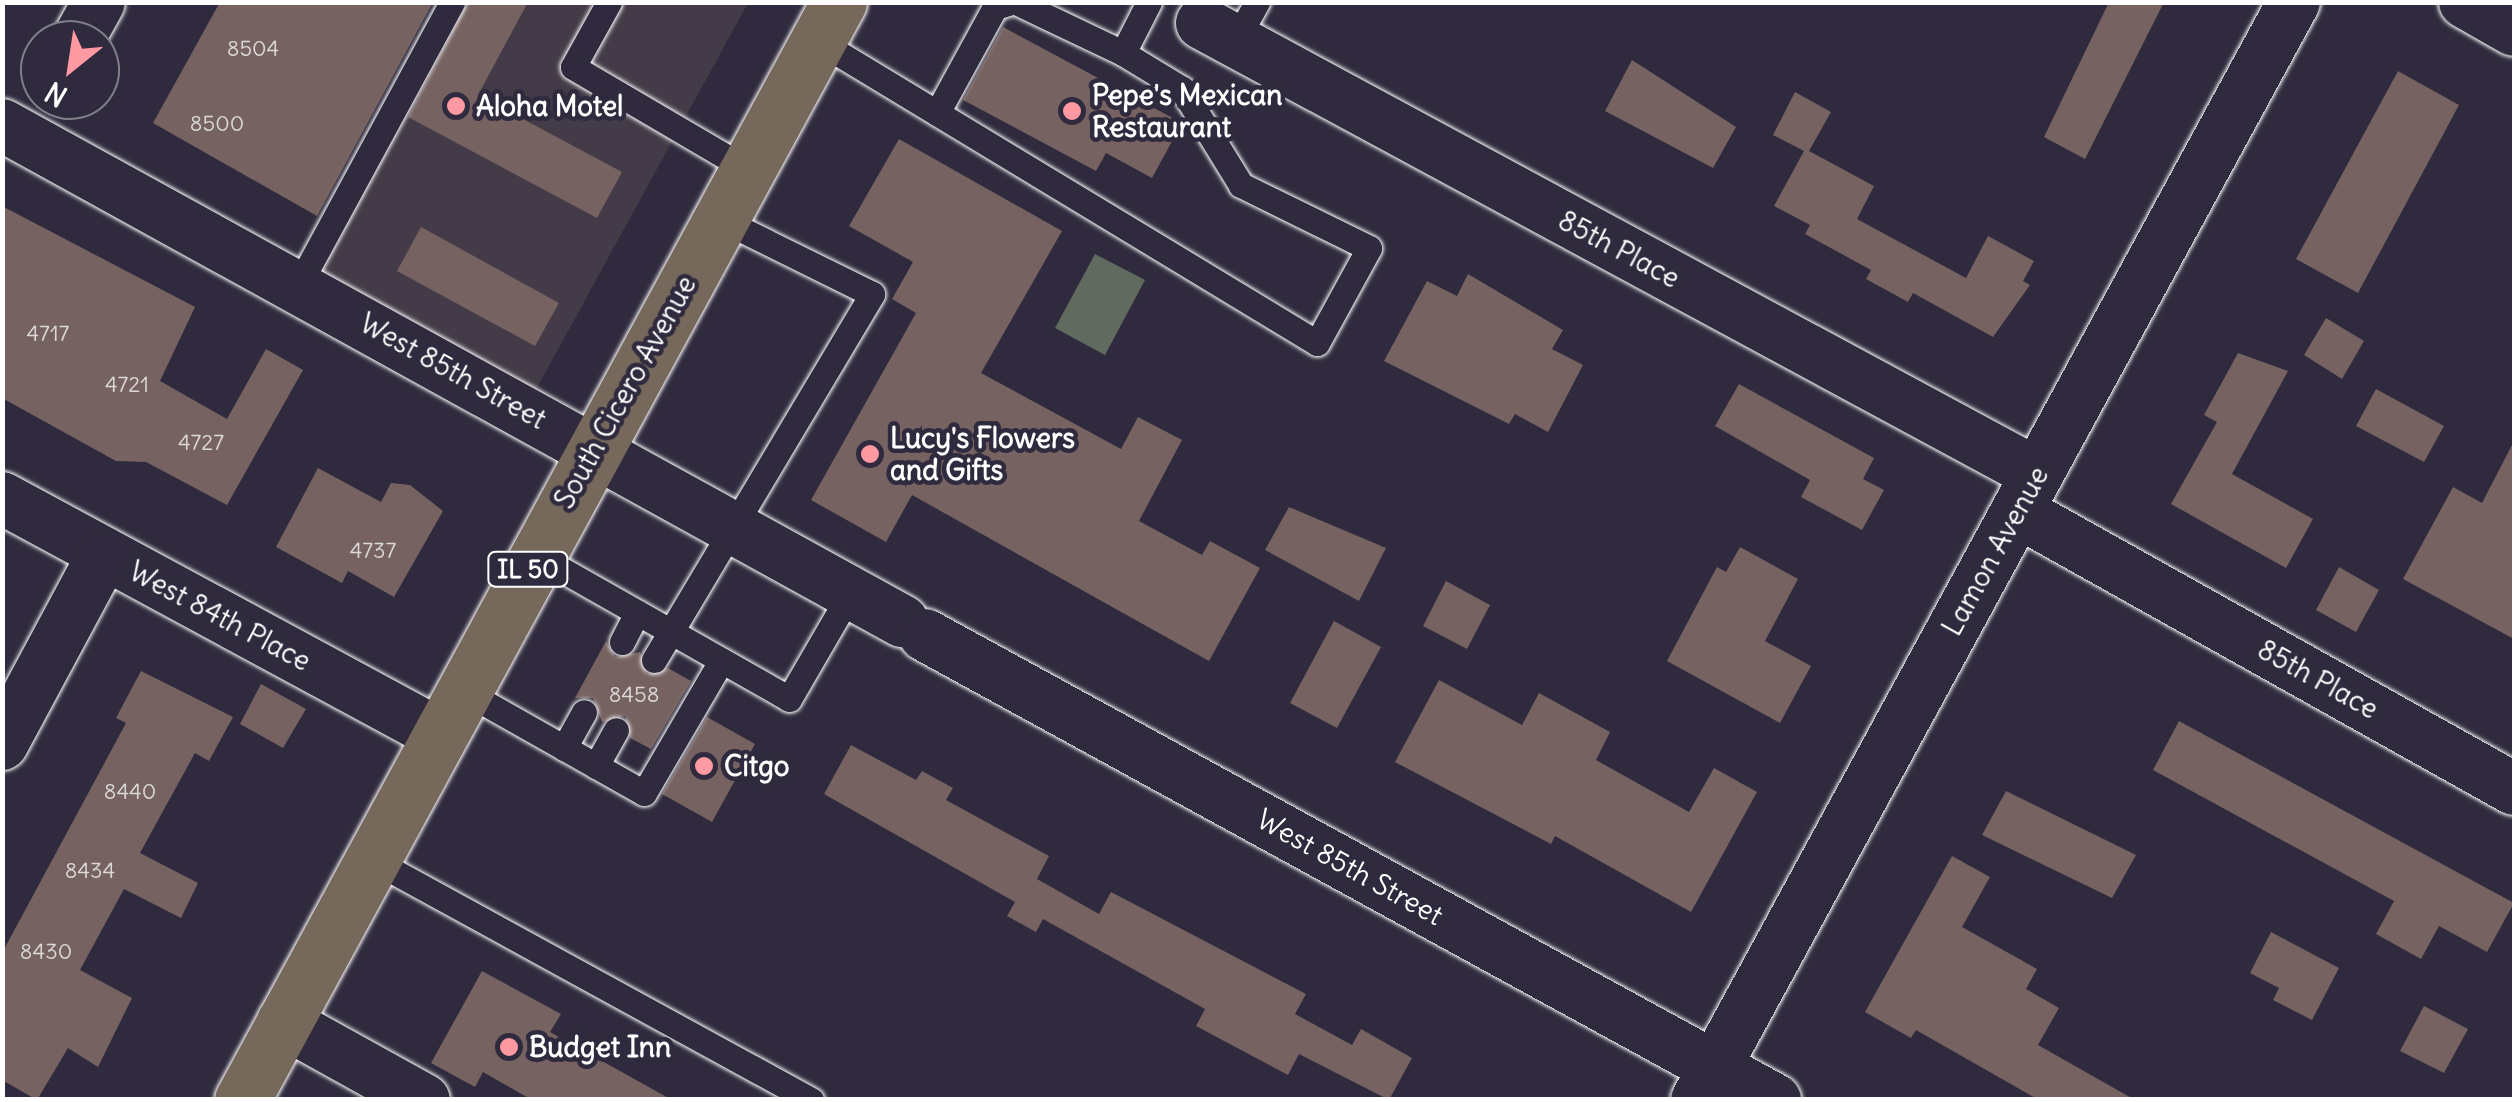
<!DOCTYPE html>
<html>
<head>
<meta charset="utf-8">
<style>
  body { margin:0 }
  #map { position:relative; width:2517px; height:1102px; overflow:hidden; background:#2f2a3d; font-family:Delius,sans-serif }
  div>[style] { position:absolute }
  .built>* { inset:0; background:#443b48 }
  .green>* { inset:0; background:#616a5e }
  .building>* { inset:0; background:#756261 }
  .roads { filter:drop-shadow(0 0 2px #fff) drop-shadow(0 0 2px #fff) }
  .service>* { height:25px; margin:-12.5px; padding:0 12.5px; transform-origin:12.5px; border-radius:12.5px; background:#2f2a3d }
  .minor>* { height:52px; margin:-26px; padding:0 26px; transform-origin:26px; border-radius:26px; background:#2f2a3d }
  .primary>* { height:55px; margin:-27.5px; padding:0 27.5px; transform-origin:27.5px; border-radius:27.5px; background:#76695c }
  .dots>* { width:28px; height:28px; translate:-50% -50%; box-sizing:border-box; border:5px solid #2f2a3d; border-radius:50% }
  span { translate:-50% -50%; white-space:nowrap; text-align:center; line-height:1.15; -webkit-text-stroke:9px #2f2a3d; paint-order:stroke }
  .number-label { font-size:22px; color:#dcd8d8 }
  .number-label span { -webkit-text-stroke-width:0 }
  .shield-label span { padding:2px 8px; background:#2f2a3d; border:2px solid; border-radius:8px; -webkit-text-stroke-width:0 }
  .shield-label { font-size:25px; color:#fff; font-weight:700 }
  .poi-label { font-size:28px; color:#fff; font-weight:700 }
  .left { translate:0 -50%; text-align:left }
  .street-label { font-size:28px; color:#fff }
  .frame { position:absolute; inset:0; border:5px solid #fff; pointer-events:none }
  .north { position:absolute; left:20px; top:20px; width:100px; height:100px; box-sizing:border-box; background:#2f2a3d; border:2px solid #827f8b; border-radius:50%; rotate:210deg; font-size:28px; font-weight:700; line-height:40px; text-align:center; color:#fff }
  .north::after { content:''; display:block; margin:auto; width:35px; height:45px; background:#ff9aa2; clip-path:polygon(50% 0,100% 100%,50% 72%,0 100%) }
</style>
</head>
<body>
<div id="map">
  <div class="built">
    <i style="clip-path:polygon(448px 3px,748px 3px,522px 415px,292px 292px)"></i>
  </div>
  <div class="green">
    <i style="clip-path:polygon(1095px 254px,1145px 280px,1105px 355px,1055px 328px)"></i>
  </div>
  <div class="building">
    <i style="clip-path:polygon(220px 2px,433px 2px,317px 216px,153px 123px)"></i>
    <i style="clip-path:polygon(468px 2px,528px 2px,478px 95px,622px 172px,597px 218px,408px 117px)"></i>
    <i style="clip-path:polygon(2109px 2px,2164px 2px,2085px 159px,2044px 137px)"></i>
    <i style="clip-path:polygon(1003px 27px,1182px 123px,1152px 178px,1106px 153px,1096px 171px,963px 100px)"></i>
    <i style="clip-path:polygon(1632px 60px,1736px 127px,1713px 168px,1605px 111px)"></i>
    <i style="clip-path:polygon(2398px 71px,2459px 105px,2358px 293px,2296px 259px)"></i>
    <i style="clip-path:polygon(1795px 92px,1831px 112px,1809px 151px,1874px 186px,1857px 219px,1966px 278px,1988px 236px,2034px 261px,2023px 281px,2030px 285px,1993px 337px,1913px 293px,1908px 302px,1866px 279px,1871px 270px,1805px 234px,1810px 225px,1774px 206px,1804px 151px,1773px 135px)"></i>
    <i style="clip-path:polygon(899px 139px,1062px 231px,981px 373px,1121px 449px,1138px 417px,1182px 440px,1139px 521px,1202px 555px,1210px 541px,1260px 568px,1209px 661px,912px 495px,886px 542px,811px 500px,916px 313px,892px 299px,913px 262px,849px 226px)"></i>
    <i style="clip-path:polygon(2px 206px,195px 307px,160px 381px,227px 419px,266px 349px,303px 370px,227px 505px,146px 462px,116px 461px,2px 398px)"></i>
    <i style="clip-path:polygon(421px 227px,559px 303px,535px 346px,397px 271px)"></i>
    <i style="clip-path:polygon(1468px 274px,1563px 330px,1552px 349px,1583px 365px,1548px 432px,1515px 414px,1509px 424px,1384px 361px,1427px 281px,1457px 296px)"></i>
    <i style="clip-path:polygon(2326px 318px,2364px 341px,2342px 379px,2304px 355px)"></i>
    <i style="clip-path:polygon(2238px 353px,2288px 371px,2232px 474px,2313px 519px,2286px 568px,2171px 504px,2217px 422px,2204px 415px)"></i>
    <i style="clip-path:polygon(1739px 384px,1874px 458px,1863px 479px,1884px 490px,1862px 530px,1801px 497px,1810px 480px,1715px 426px)"></i>
    <i style="clip-path:polygon(2376px 389px,2444px 426px,2424px 462px,2356px 426px)"></i>
    <i style="clip-path:polygon(2514px 441px,2514px 639px,2403px 579px,2453px 487px,2482px 503px)"></i>
    <i style="clip-path:polygon(318px 468px,381px 502px,391px 483px,410px 485px,443px 511px,394px 597px,348px 571px,342px 583px,276px 547px)"></i>
    <i style="clip-path:polygon(1289px 507px,1386px 548px,1359px 601px,1265px 550px)"></i>
    <i style="clip-path:polygon(1740px 547px,1798px 579px,1765px 641px,1811px 666px,1780px 723px,1667px 661px,1717px 567px,1726px 572px)"></i>
    <i style="clip-path:polygon(2339px 567px,2379px 590px,2356px 632px,2316px 610px)"></i>
    <i style="clip-path:polygon(1446px 581px,1490px 605px,1467px 649px,1423px 626px)"></i>
    <i style="clip-path:polygon(1334px 621px,1381px 647px,1337px 728px,1290px 703px)"></i>
    <i style="clip-path:polygon(606px 641px,615px 657px,640px 652px,647px 674px,668px 668px,691px 681px,651px 749px,630px 738px,625px 716px,602px 722px,593px 698px,575px 698px)"></i>
    <i style="clip-path:polygon(141px 671px,233px 717px,209px 761px,195px 753px,140px 853px,198px 883px,181px 918px,124px 889px,80px 970px,132px 998px,98px 1067px,68px 1048px,37px 1100px,2px 1080px,2px 953px,126px 723px,116px 718px)"></i>
    <i style="clip-path:polygon(1439px 680px,1522px 725px,1539px 693px,1610px 732px,1596px 760px,1689px 812px,1714px 768px,1757px 792px,1691px 912px,1555px 836px,1551px 844px,1395px 762px)"></i>
    <i style="clip-path:polygon(261px 684px,306px 709px,283px 748px,240px 724px)"></i>
    <i style="clip-path:polygon(707px 717px,755px 744px,712px 822px,662px 794px)"></i>
    <i style="clip-path:polygon(2179px 721px,2514px 903px,2487px 952px,2439px 926px,2421px 959px,2376px 934px,2394px 901px,2153px 770px)"></i>
    <i style="clip-path:polygon(851px 745px,916px 780px,922px 771px,953px 788px,946px 800px,1049px 856px,1037px 879px,1099px 914px,1111px 892px,1306px 994px,1295px 1014px,1352px 1045px,1361px 1029px,1412px 1058px,1389px 1100px,1299px 1054px,1288px 1075px,1196px 1026px,1205px 1009px,1043px 919px,1036px 932px,1007px 916px,1015px 902px,824px 794px)"></i>
    <i style="clip-path:polygon(2006px 791px,2136px 855px,2112px 898px,1982px 835px)"></i>
    <i style="clip-path:polygon(1952px 856px,1990px 877px,1962px 927px,2037px 969px,2026px 989px,2059px 1008px,2038px 1045px,2135px 1100px,2039px 1100px,1916px 1030px,1911px 1038px,1865px 1012px)"></i>
    <i style="clip-path:polygon(2271px 932px,2339px 968px,2312px 1020px,2273px 1000px,2279px 988px,2250px 973px)"></i>
    <i style="clip-path:polygon(482px 971px,561px 1014px,550px 1032px,672px 1100px,532px 1100px,483px 1072px,475px 1087px,431px 1063px)"></i>
    <i style="clip-path:polygon(2424px 1006px,2468px 1029px,2444px 1073px,2400px 1051px)"></i>
  </div>
  <div class="roads">
    <div class="service">
      <i style="left:609px;top:2px;width:74px;rotate:119deg"></i>
      <i style="left:573px;top:67px;width:202px;rotate:30.4deg"></i>
      <i style="left:1016px;top:2px;width:119px;rotate:25.5deg"></i>
      <i style="left:818px;top:41px;width:583px;rotate:31.18deg"></i>
      <i style="left:1317px;top:343px;width:108px;rotate:-61.3deg"></i>
      <i style="left:1369px;top:248px;width:143px;rotate:-153.8deg"></i>
      <i style="left:1241px;top:185px;width:113px;rotate:-121.6deg"></i>
      <i style="left:1182px;top:89px;width:69px;rotate:-148.6deg"></i>
      <i style="left:1123px;top:53px;width:57px;rotate:-63deg"></i>
      <i style="left:1235px;top:42px;width:46px;rotate:-61.2deg"></i>
      <i style="left:937px;top:113px;width:121px;rotate:-61.3deg"></i>
      <i style="left:995px;top:7px;width:17px;rotate:-17deg"></i>
      <i style="left:298px;top:286px;width:323px;rotate:-61.5deg"></i>
      <i style="left:536px;top:555px;width:291px;rotate:29.6deg"></i>
      <i style="left:789px;top:699px;width:124px;rotate:-59.9deg"></i>
      <i style="left:622px;top:642px;width:33px;rotate:-63deg"></i>
      <i style="left:654px;top:660px;width:426px;rotate:-59.2deg"></i>
      <i style="left:872px;top:294px;width:169px;rotate:-153.7deg"></i>
      <i style="left:462px;top:690px;width:209px;rotate:29.5deg"></i>
      <i style="left:644px;top:793px;width:153px;rotate:-59.7deg"></i>
      <i style="left:564px;top:748px;width:41px;rotate:-60.9deg"></i>
      <i style="left:596px;top:766px;width:41px;rotate:-60.9deg"></i>
      <i style="left:371px;top:859px;width:502px;rotate:28.71deg"></i>
    </div>
    <div class="minor">
      <i style="left:2465px;top:2px;width:56px;rotate:29.7deg"></i>
      <i style="left:1202px;top:23px;width:949px;rotate:28.37deg"></i>
      <i style="left:78px;top:40px;width:43px;rotate:-61.1deg"></i>
      <i style="left:2px;top:125px;width:1028px;rotate:28.86deg"></i>
      <i style="left:2px;top:498px;width:497px;rotate:28.4deg"></i>
      <i style="left:2017px;top:511px;width:569px;rotate:29.22deg"></i>
      <i style="left:925px;top:635px;width:969px;rotate:28.68deg"></i>
      <i style="left:2px;top:744px;width:216px;rotate:-61.8deg"></i>
      <i style="left:283px;top:1022px;width:161px;rotate:29deg"></i>
      <i style="left:1697px;top:1100px;width:1250px;rotate:-61.47deg"></i>
    </div>
    <div class="primary">
      <i style="left:242px;top:1100px;width:1250px;rotate:-61.47deg"></i>
    </div>
  </div>
  <div class="dots">
    <i style="left:456px;top:106px;background:#ff9aa2"></i>
    <i style="left:1072px;top:111px;background:#ff9aa2"></i>
    <i style="left:870px;top:454px;background:#ff9aa2"></i>
    <i style="left:704px;top:766px;background:#ff9aa2"></i>
    <i style="left:509px;top:1047px;background:#ff9aa2"></i>
  </div>
  <div class="number-label">
    <span style="left:253px;top:49px">8504</span>
    <span style="left:217px;top:124px">8500</span>
    <span style="left:48px;top:334px">4717</span>
    <span style="left:127px;top:385px">4721</span>
    <span style="left:201px;top:443px">4727</span>
    <span style="left:373px;top:551px">4737</span>
    <span style="left:634px;top:695px">8458</span>
    <span style="left:130px;top:792px">8440</span>
    <span style="left:90px;top:871px">8434</span>
    <span style="left:46px;top:952px">8430</span>
  </div>
  <div class="shield-label">
    <span style="left:528px;top:569px">IL 50</span>
  </div>
  <div class="poi-label">
    <span class="left" style="left:1092px;top:111px">Pepe's Mexican<br>Restaurant</span>
    <span class="left" style="left:476px;top:106px">Aloha Motel</span>
    <span class="left" style="left:890px;top:454px">Lucy's Flowers<br>and Gifts</span>
    <span class="left" style="left:724px;top:766px">Citgo</span>
    <span class="left" style="left:529px;top:1047px">Budget Inn</span>
  </div>
  <div class="street-label">
    <span style="left:1619px;top:249px;rotate:28deg">85th Place</span>
    <span style="left:453px;top:371px;rotate:29deg">West 85th Street</span>
    <span style="left:625px;top:392px;rotate:-61deg">South Cicero Avenue</span>
    <span style="left:1995px;top:551px;rotate:-61deg">Lamon Avenue</span>
    <span style="left:220px;top:616px;rotate:28deg">West 84th Place</span>
    <span style="left:2318px;top:679px;rotate:29deg">85th Place</span>
    <span style="left:1350px;top:867px;rotate:29deg">West 85th Street</span>
  </div>
  <div class="frame"></div>
  <div class="north">N</div>
</div>
</body>
</html>
